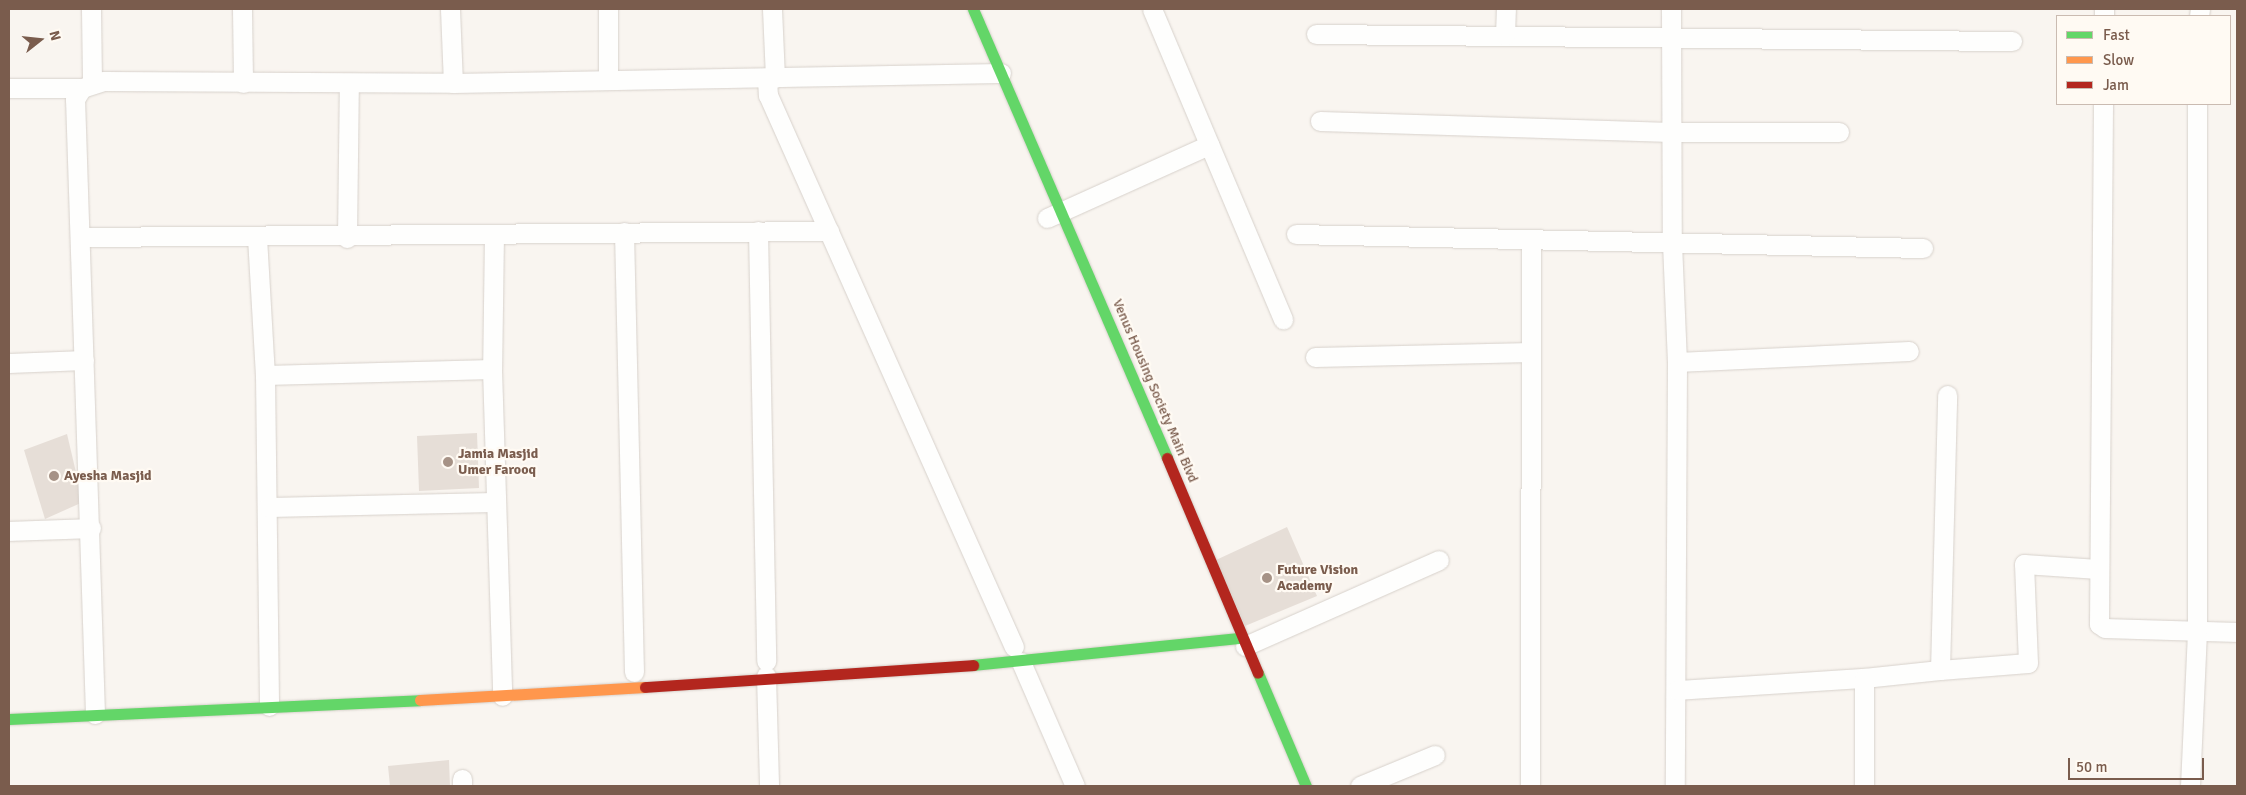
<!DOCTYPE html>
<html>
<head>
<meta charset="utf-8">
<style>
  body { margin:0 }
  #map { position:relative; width:2246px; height:795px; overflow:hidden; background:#f9f5f0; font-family:Signika,sans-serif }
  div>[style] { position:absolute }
  .building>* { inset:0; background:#e6ded7 }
  .roads { filter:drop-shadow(0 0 1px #d7d1cb) drop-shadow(0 0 1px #d7d1cb) }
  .street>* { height:19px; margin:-9.5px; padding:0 9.5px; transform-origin:9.5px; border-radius:9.5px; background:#fefefd }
  .fast>* { height:11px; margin:-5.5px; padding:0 5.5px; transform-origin:5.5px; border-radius:5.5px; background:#63d668 }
  .slow>* { height:11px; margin:-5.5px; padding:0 5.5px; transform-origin:5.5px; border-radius:5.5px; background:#ff974d }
  .jam>* { height:11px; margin:-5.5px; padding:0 5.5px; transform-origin:5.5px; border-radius:5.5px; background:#b3261e }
  .dots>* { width:14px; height:14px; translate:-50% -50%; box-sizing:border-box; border:2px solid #fffaf3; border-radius:50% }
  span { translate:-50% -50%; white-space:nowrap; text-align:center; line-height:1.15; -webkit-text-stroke:4.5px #fffaf3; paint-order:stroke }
  .street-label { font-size:14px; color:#7a5c4d }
  .poi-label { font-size:14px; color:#7a5c4d; font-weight:700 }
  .left { translate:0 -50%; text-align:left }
  .frame { position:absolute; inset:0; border:10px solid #7a5c4d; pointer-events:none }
  .legend { position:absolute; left:2056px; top:15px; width:175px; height:90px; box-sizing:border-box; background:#fffaf3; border:1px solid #cabbb1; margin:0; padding:6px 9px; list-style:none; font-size:15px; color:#7a5c4d }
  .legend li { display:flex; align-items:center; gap:10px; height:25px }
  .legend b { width:25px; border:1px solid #cabbb1 }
  .north { position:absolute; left:15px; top:15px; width:50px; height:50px; -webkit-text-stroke:4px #fffaf3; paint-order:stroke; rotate:74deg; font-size:14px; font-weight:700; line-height:20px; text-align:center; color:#7a5c4d }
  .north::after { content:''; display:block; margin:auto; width:18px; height:22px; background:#7a5c4d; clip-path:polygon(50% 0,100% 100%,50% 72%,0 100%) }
  .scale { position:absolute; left:2068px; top:758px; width:136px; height:22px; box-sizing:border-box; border:2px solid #7a5c4d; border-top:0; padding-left:6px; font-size:15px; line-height:18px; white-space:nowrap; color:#7a5c4d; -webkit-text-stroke:4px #fffaf3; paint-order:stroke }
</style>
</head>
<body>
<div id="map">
  <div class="building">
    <i style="clip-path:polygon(477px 433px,479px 488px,419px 491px,417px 436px)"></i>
    <i style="clip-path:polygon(67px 434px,83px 502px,45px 519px,24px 450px)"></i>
    <i style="clip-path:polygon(1287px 527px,1317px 596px,1245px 626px,1216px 560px)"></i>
    <i style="clip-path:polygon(449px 760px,450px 786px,390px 786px,388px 766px)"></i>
  </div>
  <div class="roads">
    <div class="street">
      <i style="left:91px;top:9px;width:73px;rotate:89.2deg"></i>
      <i style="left:242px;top:9px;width:74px;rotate:89.2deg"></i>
      <i style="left:450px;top:9px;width:74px;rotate:87.7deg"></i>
      <i style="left:608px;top:9px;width:69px;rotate:90deg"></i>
      <i style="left:772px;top:9px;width:69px;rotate:87.5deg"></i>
      <i style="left:1152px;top:9px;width:337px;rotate:67.1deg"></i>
      <i style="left:1671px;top:9px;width:234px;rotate:89.8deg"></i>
      <i style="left:1672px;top:243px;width:119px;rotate:87.6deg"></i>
      <i style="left:1677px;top:362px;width:424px;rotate:90.3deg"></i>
      <i style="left:2104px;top:16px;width:7px;rotate:-90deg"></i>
      <i style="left:2199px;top:16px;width:7px;rotate:-82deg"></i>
      <i style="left:1316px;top:34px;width:696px;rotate:0.58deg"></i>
      <i style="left:1505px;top:35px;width:26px;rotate:-88deg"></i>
      <i style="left:767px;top:78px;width:17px;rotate:87deg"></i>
      <i style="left:768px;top:95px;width:604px;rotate:65.98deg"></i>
      <i style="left:9px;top:88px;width:73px"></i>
      <i style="left:2103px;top:104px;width:520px;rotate:90.44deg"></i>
      <i style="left:2099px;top:624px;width:7px;rotate:34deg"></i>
      <i style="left:2105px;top:628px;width:132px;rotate:1.7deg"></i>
      <i style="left:1320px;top:121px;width:351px;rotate:1.8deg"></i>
      <i style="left:1671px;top:132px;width:168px"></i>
      <i style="left:1047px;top:218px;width:178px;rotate:-24.3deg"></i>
      <i style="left:758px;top:231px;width:430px;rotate:88.9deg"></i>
      <i style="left:624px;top:232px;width:440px;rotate:88.7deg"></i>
      <i style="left:494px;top:234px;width:135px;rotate:90.8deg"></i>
      <i style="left:492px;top:369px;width:327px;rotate:88.2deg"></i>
      <i style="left:1296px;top:234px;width:627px;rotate:1.28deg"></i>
      <i style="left:80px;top:237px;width:749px;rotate:-0.46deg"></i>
      <i style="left:257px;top:237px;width:138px;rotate:86.7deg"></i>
      <i style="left:265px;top:375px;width:331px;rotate:89.3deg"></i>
      <i style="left:347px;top:238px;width:154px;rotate:-89.3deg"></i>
      <i style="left:1315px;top:357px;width:216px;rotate:-1.3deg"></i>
      <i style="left:1677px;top:362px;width:232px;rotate:-2.7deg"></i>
      <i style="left:9px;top:363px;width:75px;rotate:-2.3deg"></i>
      <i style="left:265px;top:375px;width:227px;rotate:-1.5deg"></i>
      <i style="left:268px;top:507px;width:227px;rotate:-1.3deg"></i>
      <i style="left:9px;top:531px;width:82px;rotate:-2.1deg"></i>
      <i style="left:1245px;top:646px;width:212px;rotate:-23.9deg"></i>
      <i style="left:1021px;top:662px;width:135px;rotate:66.5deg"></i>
      <i style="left:1940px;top:670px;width:88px;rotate:-4.5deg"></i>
      <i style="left:2028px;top:663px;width:99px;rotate:-92.3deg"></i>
      <i style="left:2024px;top:564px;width:74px;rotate:3.9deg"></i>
      <i style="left:766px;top:676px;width:110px;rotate:88.4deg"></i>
      <i style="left:1677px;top:690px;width:187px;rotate:-3.7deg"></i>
      <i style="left:95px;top:714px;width:615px;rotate:-91.86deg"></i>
      <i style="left:75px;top:99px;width:13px;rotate:-58deg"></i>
      <i style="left:82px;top:88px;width:22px;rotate:-18deg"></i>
      <i style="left:103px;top:81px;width:350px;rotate:0.3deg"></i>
      <i style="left:453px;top:83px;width:548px;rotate:-1.05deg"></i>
      <i style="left:462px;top:779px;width:7px;rotate:90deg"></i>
      <i style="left:1360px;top:786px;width:81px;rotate:-22.5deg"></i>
      <i style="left:1530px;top:786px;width:547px;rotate:-89.9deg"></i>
      <i style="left:1864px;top:786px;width:108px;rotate:-90deg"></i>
      <i style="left:1864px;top:678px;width:76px;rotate:-6deg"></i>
      <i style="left:1940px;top:670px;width:275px;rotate:-88.5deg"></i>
      <i style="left:2190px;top:786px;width:154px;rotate:-87.4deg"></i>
      <i style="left:2197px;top:632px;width:528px;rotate:-90deg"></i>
    </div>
    <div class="fast">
      <i style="left:973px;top:9px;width:489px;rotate:66.6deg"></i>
      <i style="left:973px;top:665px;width:269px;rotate:-5.8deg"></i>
      <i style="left:1258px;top:673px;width:123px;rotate:67deg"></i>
      <i style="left:9px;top:719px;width:411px;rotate:-2.6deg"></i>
    </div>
    <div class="slow">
      <i style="left:420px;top:700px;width:225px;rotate:-3.3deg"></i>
    </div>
    <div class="jam">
      <i style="left:1167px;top:458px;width:233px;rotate:67.1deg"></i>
      <i style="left:645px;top:687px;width:329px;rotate:-3.8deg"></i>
    </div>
  </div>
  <div class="dots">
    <i style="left:448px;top:462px;background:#a69286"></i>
    <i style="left:54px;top:476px;background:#a69286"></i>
    <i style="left:1267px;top:578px;background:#a69286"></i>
  </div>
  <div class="street-label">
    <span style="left:1155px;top:391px;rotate:67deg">Venus Housing Society Main Blvd</span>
  </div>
  <div class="poi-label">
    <span class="left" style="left:458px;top:462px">Jamia Masjid<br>Umer Farooq</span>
    <span class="left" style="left:64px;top:476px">Ayesha Masjid</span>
    <span class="left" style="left:1277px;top:578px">Future Vision<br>Academy</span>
  </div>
  <div class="frame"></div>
  <ul class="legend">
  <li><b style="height:6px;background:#63d668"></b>Fast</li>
  <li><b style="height:6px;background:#ff974d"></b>Slow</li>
  <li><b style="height:6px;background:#b3261e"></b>Jam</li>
  </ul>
  <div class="north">N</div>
  <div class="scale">50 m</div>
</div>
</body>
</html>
